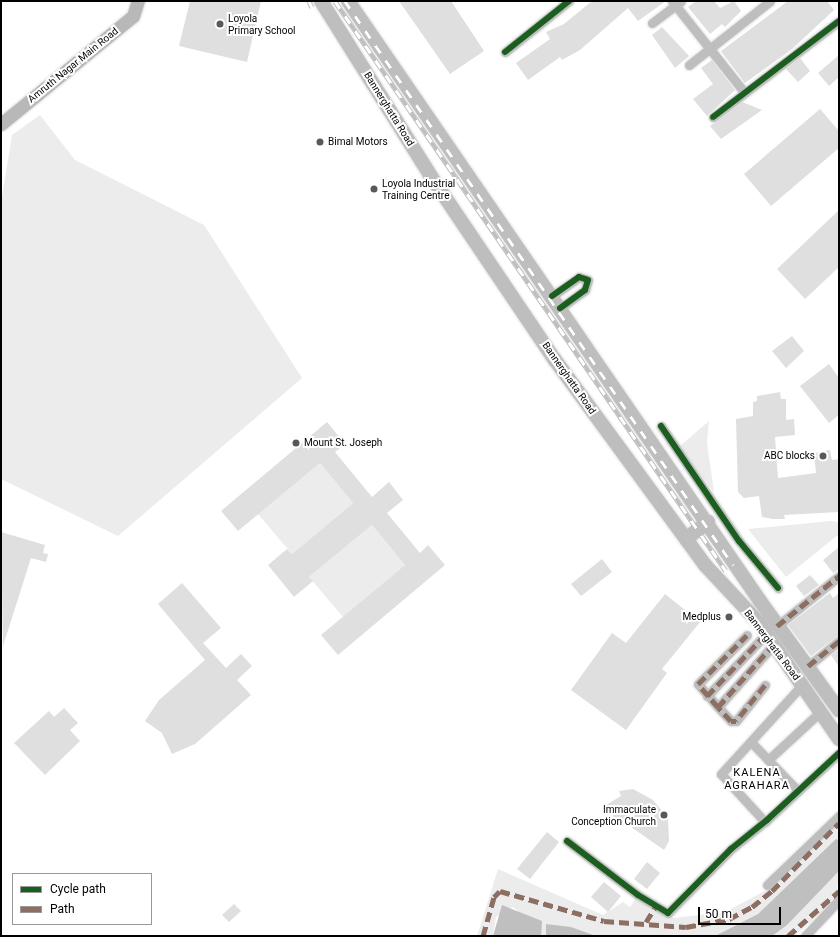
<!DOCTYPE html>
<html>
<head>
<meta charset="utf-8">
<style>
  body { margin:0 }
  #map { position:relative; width:840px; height:937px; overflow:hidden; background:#fff; font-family:Roboto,sans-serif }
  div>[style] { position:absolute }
  .green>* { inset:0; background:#ececec }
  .water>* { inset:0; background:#bfbfbf }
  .building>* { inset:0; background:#dfdfdf }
  .roads { filter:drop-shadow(0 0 1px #dbdbdb) drop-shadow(0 0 1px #dbdbdb) }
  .minor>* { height:9px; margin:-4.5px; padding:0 4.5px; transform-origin:4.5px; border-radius:4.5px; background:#bebebe }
  .secondary>* { height:13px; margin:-6.5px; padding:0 6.5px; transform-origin:6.5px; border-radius:6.5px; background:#b8b8b8 }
  .primary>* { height:14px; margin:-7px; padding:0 7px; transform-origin:7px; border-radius:7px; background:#bebebe }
  .rail>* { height:4.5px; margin-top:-2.25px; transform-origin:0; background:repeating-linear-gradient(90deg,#fff 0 9px,#bebebe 0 18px); box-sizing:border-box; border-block:1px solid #bebebe }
  .quiet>* { height:5px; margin-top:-2.5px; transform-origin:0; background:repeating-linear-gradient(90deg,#8d6e63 0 10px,transparent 0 15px) }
  .cycleway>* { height:6px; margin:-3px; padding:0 3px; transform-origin:3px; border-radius:3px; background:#1b5e20 }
  .dots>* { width:11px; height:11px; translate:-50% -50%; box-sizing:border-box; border:2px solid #fff; border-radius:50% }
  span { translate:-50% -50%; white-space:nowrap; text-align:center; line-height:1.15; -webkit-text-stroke:4px #fff; paint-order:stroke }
  .poi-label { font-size:10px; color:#000 }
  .left { translate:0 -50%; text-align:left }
  .right { translate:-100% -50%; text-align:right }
  .street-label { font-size:10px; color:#000 }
  .neighbourhood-label { font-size:11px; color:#000; letter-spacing:1px }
  .frame { position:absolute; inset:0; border:2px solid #000; pointer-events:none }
  .legend { position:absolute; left:12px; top:873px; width:140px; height:52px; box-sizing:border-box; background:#fff; border:1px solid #999; margin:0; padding:5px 7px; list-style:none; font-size:12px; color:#000 }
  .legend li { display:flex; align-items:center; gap:8px; height:20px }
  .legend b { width:20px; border:1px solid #999 }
  .scale { position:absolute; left:698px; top:907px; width:83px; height:18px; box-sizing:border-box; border:2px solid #000; border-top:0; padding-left:5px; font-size:12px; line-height:14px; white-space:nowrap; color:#000; -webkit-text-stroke:3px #fff; paint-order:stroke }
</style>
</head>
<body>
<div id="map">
  <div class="green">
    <i style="clip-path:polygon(40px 115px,75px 160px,204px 225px,302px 378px,118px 536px,1px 479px,1px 203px,12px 135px)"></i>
    <i style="clip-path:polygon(709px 421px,707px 443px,714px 492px,679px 447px)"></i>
    <i style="clip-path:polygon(320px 463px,353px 503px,292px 554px,258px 514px)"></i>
    <i style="clip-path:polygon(831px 521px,839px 522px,839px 534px,786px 577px,748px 529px)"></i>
    <i style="clip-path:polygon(372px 525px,405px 565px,343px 617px,309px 577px)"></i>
    <i style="clip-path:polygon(839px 818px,839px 840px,836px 839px,781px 895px,758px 914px,715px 936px,596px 936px,547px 924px,546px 936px,541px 936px,541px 921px,524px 916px,513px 907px,496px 917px,493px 936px,477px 936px,498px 869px,603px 915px,623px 902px,630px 907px,636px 899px,673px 918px,725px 912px,767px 890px)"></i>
    <i style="clip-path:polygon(839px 871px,836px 900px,794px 936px,772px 936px)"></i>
  </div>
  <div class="water">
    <i style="clip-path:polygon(836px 839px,839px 840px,839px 871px,787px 925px,772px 936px,715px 936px,758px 914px)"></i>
    <i style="clip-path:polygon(502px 905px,542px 921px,541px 936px,493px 936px)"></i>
    <i style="clip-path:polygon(546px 924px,571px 927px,596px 936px,546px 936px)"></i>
  </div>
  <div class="building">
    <i style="clip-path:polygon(190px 1px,261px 1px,247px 62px,179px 46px)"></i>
    <i style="clip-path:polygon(399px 1px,451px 1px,484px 51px,450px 74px)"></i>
    <i style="clip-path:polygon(592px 1px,666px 1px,638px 21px,628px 8px,580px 50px,562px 60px,560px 57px,528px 80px,516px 63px,550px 39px,546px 32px,564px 24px)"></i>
    <i style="clip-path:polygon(696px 1px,714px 1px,720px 8px,734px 1px,741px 11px,725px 27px,722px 24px,710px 34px,688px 7px)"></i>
    <i style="clip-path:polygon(788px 1px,827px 1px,834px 10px,792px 49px,745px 83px,721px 51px)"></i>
    <i style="clip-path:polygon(662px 27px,689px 56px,675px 68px,652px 35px)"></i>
    <i style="clip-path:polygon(839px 55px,839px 77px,829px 86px,818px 73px)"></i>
    <i style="clip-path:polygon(800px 58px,810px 71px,798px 82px,786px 69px)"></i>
    <i style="clip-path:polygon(712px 60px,735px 90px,707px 116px,693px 99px,713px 84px,701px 68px)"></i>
    <i style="clip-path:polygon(742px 102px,762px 110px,721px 139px,710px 126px)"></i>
    <i style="clip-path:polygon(820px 109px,839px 131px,839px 148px,771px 206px,744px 174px)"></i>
    <i style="clip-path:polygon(839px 210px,839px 267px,805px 299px,777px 269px)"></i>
    <i style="clip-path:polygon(792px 336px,804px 351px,786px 368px,772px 351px)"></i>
    <i style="clip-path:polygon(829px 364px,839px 378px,839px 415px,829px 423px,800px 386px)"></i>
    <i style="clip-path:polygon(780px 392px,781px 399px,786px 399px,786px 420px,794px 419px,795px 435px,775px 437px,778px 478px,816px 473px,814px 453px,830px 450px,832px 460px,839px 459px,839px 512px,784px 515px,785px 519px,773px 519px,762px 517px,759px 496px,744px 498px,738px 492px,736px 419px,753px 416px,753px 402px,757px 401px,757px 396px)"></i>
    <i style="clip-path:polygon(327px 422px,345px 444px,335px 452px,372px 497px,389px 482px,403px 500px,387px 513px,420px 553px,428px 545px,445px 565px,338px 655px,321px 635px,405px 565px,372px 525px,309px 577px,313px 581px,294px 597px,268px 565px,287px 549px,292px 554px,353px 503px,320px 463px,238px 531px,221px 511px)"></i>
    <i style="clip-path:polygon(1px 532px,45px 545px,43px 553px,48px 554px,46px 562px,31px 558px,3px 646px)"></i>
    <i style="clip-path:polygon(839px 547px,839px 569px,833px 573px,823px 560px)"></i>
    <i style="clip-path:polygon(602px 559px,612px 572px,581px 596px,571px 584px)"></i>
    <i style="clip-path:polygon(810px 575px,819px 585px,804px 596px,796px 586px)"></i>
    <i style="clip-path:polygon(182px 583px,221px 628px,203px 643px,226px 668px,241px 654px,252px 666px,237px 680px,251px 695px,195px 744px,172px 754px,162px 733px,145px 721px,159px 700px,205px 660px,158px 604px)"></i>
    <i style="clip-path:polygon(830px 593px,833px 598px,839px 593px,839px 635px,811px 656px,788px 625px)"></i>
    <i style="clip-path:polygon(665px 594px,700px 622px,662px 669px,667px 673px,626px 730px,571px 690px,612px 633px,626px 643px)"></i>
    <i style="clip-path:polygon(839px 649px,839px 667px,831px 655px)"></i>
    <i style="clip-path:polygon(64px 708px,78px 723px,70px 730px,80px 741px,45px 775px,14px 743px,49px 711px,54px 717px)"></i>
    <i style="clip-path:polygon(633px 789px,653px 800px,668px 818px,669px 841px,664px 850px,621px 820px,617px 822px,606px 805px,621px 796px,619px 791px)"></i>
    <i style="clip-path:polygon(547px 832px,559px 842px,530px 879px,517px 869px)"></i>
    <i style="clip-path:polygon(647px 862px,660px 873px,647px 889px,634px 879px)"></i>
    <i style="clip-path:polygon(604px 882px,621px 896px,608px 912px,591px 897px)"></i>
    <i style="clip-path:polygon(234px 904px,241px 911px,229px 922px,222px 915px)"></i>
  </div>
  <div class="roads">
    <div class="minor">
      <i style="left:672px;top:1px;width:117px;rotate:51.6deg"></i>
      <i style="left:652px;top:23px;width:36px;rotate:-37deg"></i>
      <i style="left:505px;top:52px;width:82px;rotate:-38.6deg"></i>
      <i style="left:689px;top:65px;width:103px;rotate:-38.3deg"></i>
      <i style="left:713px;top:117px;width:158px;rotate:-37.3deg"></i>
      <i style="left:552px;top:296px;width:33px;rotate:-35deg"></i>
      <i style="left:579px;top:277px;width:9px;rotate:18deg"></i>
      <i style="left:588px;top:280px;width:10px;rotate:107deg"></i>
      <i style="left:585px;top:290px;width:31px;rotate:144deg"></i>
      <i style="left:661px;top:426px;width:139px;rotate:55.9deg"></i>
      <i style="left:739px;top:541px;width:61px;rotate:50.3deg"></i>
      <i style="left:777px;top:626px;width:80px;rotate:-38.9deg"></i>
      <i style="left:808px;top:666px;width:40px;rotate:-39deg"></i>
      <i style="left:765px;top:685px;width:46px;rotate:128.9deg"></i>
      <i style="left:736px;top:721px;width:5px;rotate:180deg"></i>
      <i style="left:731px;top:721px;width:19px;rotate:-133deg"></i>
      <i style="left:718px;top:707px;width:83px;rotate:-48.4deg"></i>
      <i style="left:707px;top:696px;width:86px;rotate:-46.4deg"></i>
      <i style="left:718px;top:707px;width:30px;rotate:-131deg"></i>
      <i style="left:698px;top:684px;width:69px;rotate:-45deg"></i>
      <i style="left:751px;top:742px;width:68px;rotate:46.2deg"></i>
      <i style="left:768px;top:760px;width:71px;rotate:-42.7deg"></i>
      <i style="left:765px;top:822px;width:65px;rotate:-132.5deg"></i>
      <i style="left:721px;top:774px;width:120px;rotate:-47.7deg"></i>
      <i style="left:567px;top:841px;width:89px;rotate:37.3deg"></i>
      <i style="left:638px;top:895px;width:35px;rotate:31deg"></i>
      <i style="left:668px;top:913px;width:90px;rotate:-45.5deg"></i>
      <i style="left:731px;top:849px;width:46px;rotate:-38.9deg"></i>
      <i style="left:767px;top:820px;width:98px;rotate:-42.9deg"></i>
      <i style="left:767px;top:885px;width:100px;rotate:-43.8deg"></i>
      <i style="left:805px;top:936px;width:50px;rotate:-46.6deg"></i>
    </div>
    <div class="secondary">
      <i style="left:1px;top:124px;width:171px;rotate:-39.3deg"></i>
      <i style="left:133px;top:16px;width:16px;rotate:-72deg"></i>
    </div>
    <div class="primary">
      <i style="left:321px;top:1px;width:205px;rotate:57.9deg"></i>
      <i style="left:430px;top:175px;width:223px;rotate:56deg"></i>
      <i style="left:555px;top:360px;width:254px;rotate:53.8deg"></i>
      <i style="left:705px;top:565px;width:79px;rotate:47deg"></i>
      <i style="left:759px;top:623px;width:141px;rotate:55.4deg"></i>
      <i style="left:348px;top:1px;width:728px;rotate:55.52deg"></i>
      <i style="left:760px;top:601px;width:135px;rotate:54.1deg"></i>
      <i style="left:686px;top:539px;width:28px;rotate:-38deg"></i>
    </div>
  </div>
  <div class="rail">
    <i style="left:309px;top:1px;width:7px;rotate:63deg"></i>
    <i style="left:335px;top:1px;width:691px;rotate:55.55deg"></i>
    <i style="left:345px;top:1px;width:685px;rotate:55.47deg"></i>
  </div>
  <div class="quiet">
    <i style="left:777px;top:626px;width:80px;rotate:-38.9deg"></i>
    <i style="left:808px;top:666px;width:40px;rotate:-39deg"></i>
    <i style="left:765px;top:685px;width:46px;rotate:128.9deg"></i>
    <i style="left:736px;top:721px;width:5px;rotate:180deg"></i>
    <i style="left:731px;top:721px;width:19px;rotate:-133deg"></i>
    <i style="left:718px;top:707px;width:83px;rotate:-48.4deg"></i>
    <i style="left:707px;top:696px;width:86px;rotate:-46.4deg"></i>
    <i style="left:718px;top:707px;width:30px;rotate:-131deg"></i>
    <i style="left:698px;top:684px;width:69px;rotate:-45deg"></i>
    <i style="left:646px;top:922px;width:19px;rotate:-58deg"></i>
    <i style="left:483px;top:936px;width:41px;rotate:-74.2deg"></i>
    <i style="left:494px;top:897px;width:8px;rotate:-45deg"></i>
    <i style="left:500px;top:891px;width:108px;rotate:16.1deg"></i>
    <i style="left:604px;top:921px;width:82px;rotate:4.2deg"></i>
    <i style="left:686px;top:927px;width:44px;rotate:-10.5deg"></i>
    <i style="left:729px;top:919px;width:26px;rotate:-28deg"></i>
    <i style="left:752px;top:907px;width:26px;rotate:-39deg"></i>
    <i style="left:772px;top:891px;width:95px;rotate:-45.4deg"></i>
    <i style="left:788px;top:936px;width:68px;rotate:-41.4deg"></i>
  </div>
  <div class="cycleway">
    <i style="left:505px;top:52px;width:82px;rotate:-38.6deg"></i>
    <i style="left:713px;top:117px;width:158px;rotate:-37.3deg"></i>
    <i style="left:552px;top:296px;width:33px;rotate:-35deg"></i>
    <i style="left:579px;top:277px;width:9px;rotate:18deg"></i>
    <i style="left:588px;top:280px;width:10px;rotate:107deg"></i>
    <i style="left:585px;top:290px;width:31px;rotate:144deg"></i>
    <i style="left:661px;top:426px;width:139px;rotate:55.9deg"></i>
    <i style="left:739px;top:541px;width:61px;rotate:50.3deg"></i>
    <i style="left:567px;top:841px;width:89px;rotate:37.3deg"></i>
    <i style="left:638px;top:895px;width:35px;rotate:31deg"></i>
    <i style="left:668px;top:913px;width:90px;rotate:-45.5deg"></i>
    <i style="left:731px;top:849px;width:46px;rotate:-38.9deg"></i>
    <i style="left:767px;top:820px;width:98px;rotate:-42.9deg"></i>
  </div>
  <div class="dots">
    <i style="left:220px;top:24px;background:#595959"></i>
    <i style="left:320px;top:142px;background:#595959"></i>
    <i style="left:374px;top:189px;background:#595959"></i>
    <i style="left:296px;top:443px;background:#595959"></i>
    <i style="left:823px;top:456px;background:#595959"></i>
    <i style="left:729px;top:617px;background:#595959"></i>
    <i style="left:664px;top:815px;background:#595959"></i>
  </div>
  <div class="poi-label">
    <span class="left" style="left:228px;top:24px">Loyola<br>Primary School</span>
    <span class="left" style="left:328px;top:142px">Bimal Motors</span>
    <span class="left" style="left:382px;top:189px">Loyola Industrial<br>Training Centre</span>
    <span class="left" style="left:304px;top:443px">Mount St. Joseph</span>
    <span class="right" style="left:815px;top:456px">ABC blocks</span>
    <span class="right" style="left:721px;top:617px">Medplus</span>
    <span class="right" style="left:656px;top:815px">Immaculate<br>Conception Church</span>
  </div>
  <div class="street-label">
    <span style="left:73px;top:65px;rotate:-39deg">Amruth Nagar Main Road</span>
    <span style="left:389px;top:109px;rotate:58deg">Bannerghatta Road</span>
    <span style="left:569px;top:378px;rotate:55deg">Bannerghatta Road</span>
    <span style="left:772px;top:645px;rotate:53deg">Bannerghatta Road</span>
  </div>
  <div class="neighbourhood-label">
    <span style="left:757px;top:780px">KALENA<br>AGRAHARA</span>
  </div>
  <div class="frame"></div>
  <ul class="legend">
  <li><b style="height:5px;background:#1b5e20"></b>Cycle path</li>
  <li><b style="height:5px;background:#8d6e63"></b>Path</li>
  </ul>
  <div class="scale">50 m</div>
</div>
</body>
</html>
